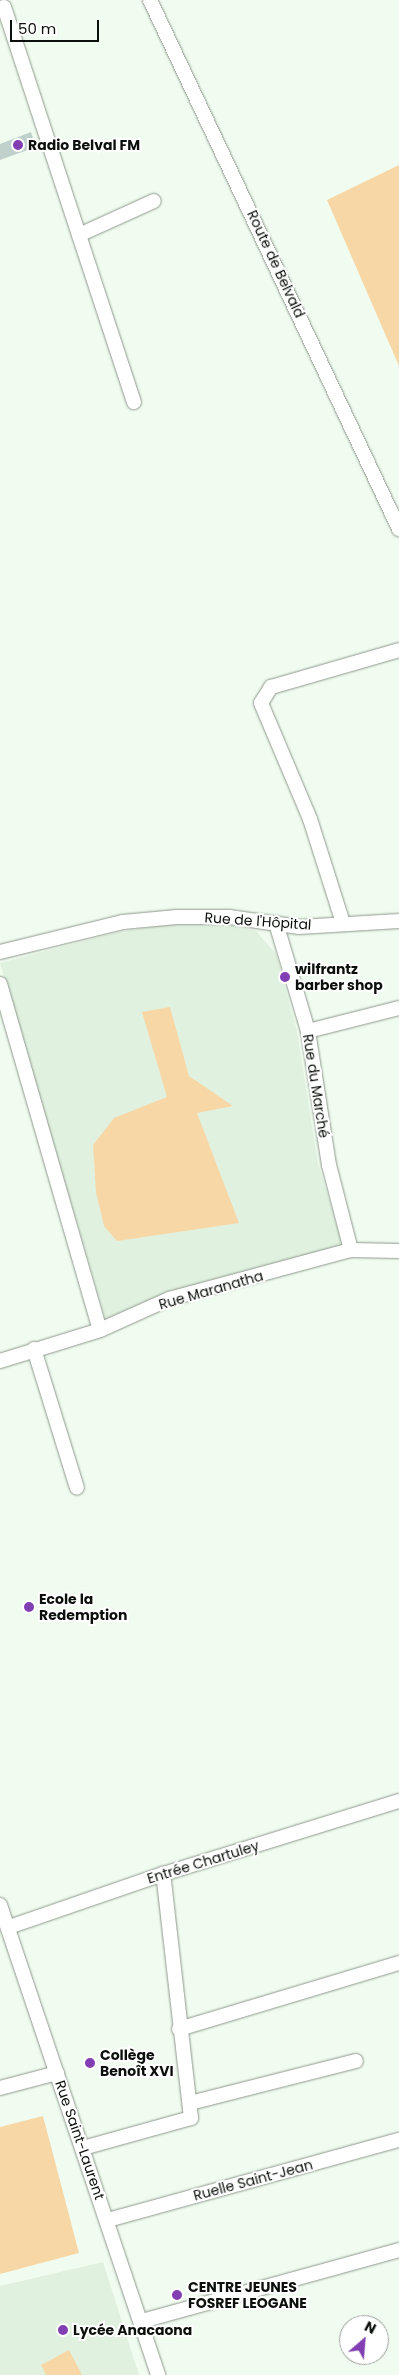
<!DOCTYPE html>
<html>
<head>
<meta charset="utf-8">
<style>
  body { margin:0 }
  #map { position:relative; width:399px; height:2375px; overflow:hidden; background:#f1fcf0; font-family:Poppins,sans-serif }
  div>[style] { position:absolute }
  .built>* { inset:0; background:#e0f1df }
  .green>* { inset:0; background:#f8d7a7 }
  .building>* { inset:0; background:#c0d1cb }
  .roads { filter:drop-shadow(0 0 1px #8e988d) drop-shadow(0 0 1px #8e988d) }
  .minor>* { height:14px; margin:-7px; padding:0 7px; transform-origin:7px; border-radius:7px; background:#fff }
  .dots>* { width:14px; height:14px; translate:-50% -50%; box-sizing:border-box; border:2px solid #fff; border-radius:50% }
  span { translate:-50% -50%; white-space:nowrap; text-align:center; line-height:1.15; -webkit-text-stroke:4px #fff; paint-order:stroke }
  .poi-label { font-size:14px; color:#0c100c; font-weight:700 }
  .left { translate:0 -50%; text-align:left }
  .street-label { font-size:14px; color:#0c100c }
  .north { position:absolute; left:339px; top:2315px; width:50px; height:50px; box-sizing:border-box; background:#fff; border:1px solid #9e9f9e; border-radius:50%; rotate:27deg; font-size:14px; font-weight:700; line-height:20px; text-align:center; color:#0c100c }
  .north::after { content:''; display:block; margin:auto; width:18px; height:22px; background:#823fb3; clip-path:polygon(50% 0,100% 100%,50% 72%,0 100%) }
  .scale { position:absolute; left:10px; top:20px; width:89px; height:22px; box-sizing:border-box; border:2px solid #0c100c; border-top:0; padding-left:6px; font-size:15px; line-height:18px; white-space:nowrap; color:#0c100c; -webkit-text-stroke:4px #fff; paint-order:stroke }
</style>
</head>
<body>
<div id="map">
  <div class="built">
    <i style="clip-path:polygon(170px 924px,227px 925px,256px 931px,276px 954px,297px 1031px,318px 1163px,344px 1249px,168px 1292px,106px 1321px,0 963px,118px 932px)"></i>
    <i style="clip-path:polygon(103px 2262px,139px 2375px,0 2375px,0 2286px)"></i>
  </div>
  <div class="green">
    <i style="clip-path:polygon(399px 165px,399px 366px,327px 200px)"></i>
    <i style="clip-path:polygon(170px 1007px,189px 1076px,233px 1106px,197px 1113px,239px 1223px,117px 1241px,104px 1226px,96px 1192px,93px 1145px,114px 1118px,167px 1097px,142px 1012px)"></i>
    <i style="clip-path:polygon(43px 2116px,79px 2253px,0 2274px,0 2127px)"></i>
    <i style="clip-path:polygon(69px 2350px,82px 2375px,46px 2375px,41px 2365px)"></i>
  </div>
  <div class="building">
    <i style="clip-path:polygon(31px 132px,36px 147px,0 160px,0 144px)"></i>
  </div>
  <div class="roads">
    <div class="minor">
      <i style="left:150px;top:0;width:585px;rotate:64.79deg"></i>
      <i style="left:4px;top:7px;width:416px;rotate:71.8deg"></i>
      <i style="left:79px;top:235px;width:82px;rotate:-24.4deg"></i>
      <i style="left:276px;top:923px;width:113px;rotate:73.5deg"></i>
      <i style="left:308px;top:1031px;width:136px;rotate:81.1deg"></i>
      <i style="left:329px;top:1165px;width:88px;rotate:75.5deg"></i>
      <i style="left:343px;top:923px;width:109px;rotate:-107.6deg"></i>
      <i style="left:310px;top:819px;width:126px;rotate:-112.9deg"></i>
      <i style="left:261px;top:703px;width:19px;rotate:-58deg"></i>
      <i style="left:271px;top:687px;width:133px;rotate:-16.1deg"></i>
      <i style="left:0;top:952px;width:127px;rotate:-13.7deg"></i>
      <i style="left:123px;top:922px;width:54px;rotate:-5.3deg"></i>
      <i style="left:177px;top:917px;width:52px"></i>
      <i style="left:229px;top:917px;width:71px;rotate:8.1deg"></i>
      <i style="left:299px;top:927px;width:100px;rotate:-3.4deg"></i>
      <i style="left:0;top:984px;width:360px;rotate:73.9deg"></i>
      <i style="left:308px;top:1031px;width:94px;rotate:-14.2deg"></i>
      <i style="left:34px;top:1349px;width:145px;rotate:72.8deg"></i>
      <i style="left:0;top:1361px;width:105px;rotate:-17.2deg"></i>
      <i style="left:100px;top:1330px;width:76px;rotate:-24.2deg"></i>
      <i style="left:169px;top:1299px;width:188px;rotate:-15.1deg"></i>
      <i style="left:351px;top:1250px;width:48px;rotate:1.2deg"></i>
      <i style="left:0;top:1905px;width:496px;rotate:71.4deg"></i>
      <i style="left:9px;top:1927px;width:163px;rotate:-19deg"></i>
      <i style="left:163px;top:1874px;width:247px;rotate:-17.2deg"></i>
      <i style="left:179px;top:2029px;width:230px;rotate:-16.7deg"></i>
      <i style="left:0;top:2088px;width:59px;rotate:-14.7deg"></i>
      <i style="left:190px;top:2103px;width:171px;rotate:-14.2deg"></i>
      <i style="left:83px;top:2148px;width:112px;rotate:-15.5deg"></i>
      <i style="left:191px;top:2118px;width:246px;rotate:-96.5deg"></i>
      <i style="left:108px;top:2220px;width:302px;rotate:-15.4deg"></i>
      <i style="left:142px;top:2321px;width:267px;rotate:-15.4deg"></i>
    </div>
  </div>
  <div class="dots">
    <i style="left:18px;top:145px;background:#823fb3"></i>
    <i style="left:285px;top:977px;background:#823fb3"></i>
    <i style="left:29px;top:1607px;background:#823fb3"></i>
    <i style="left:90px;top:2063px;background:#823fb3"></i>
    <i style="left:177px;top:2295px;background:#823fb3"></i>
    <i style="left:63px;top:2330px;background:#823fb3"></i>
  </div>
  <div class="poi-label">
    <span class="left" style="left:28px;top:145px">Radio Belval FM</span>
    <span class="left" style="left:295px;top:977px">wilfrantz<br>barber shop</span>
    <span class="left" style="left:39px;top:1607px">Ecole la<br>Redemption</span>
    <span class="left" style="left:100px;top:2063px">Collège<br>Benoît XVI</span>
    <span class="left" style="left:188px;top:2295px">CENTRE JEUNES<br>FOSREF LEOGANE</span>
    <span class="left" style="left:73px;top:2330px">Lycée Anacaona</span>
  </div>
  <div class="street-label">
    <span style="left:276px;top:264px;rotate:65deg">Route de Belvald</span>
    <span style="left:258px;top:921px;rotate:4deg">Rue de l'Hôpital</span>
    <span style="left:316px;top:1086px;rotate:81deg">Rue du Marché</span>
    <span style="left:211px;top:1290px;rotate:-16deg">Rue Maranatha</span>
    <span style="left:203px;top:1862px;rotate:-17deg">Entrée Chartuley</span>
    <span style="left:80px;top:2140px;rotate:71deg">Rue Saint-Laurent</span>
    <span style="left:253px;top:2180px;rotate:-15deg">Ruelle Saint-Jean</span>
  </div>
  <div class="north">N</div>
  <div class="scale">50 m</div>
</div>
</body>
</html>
